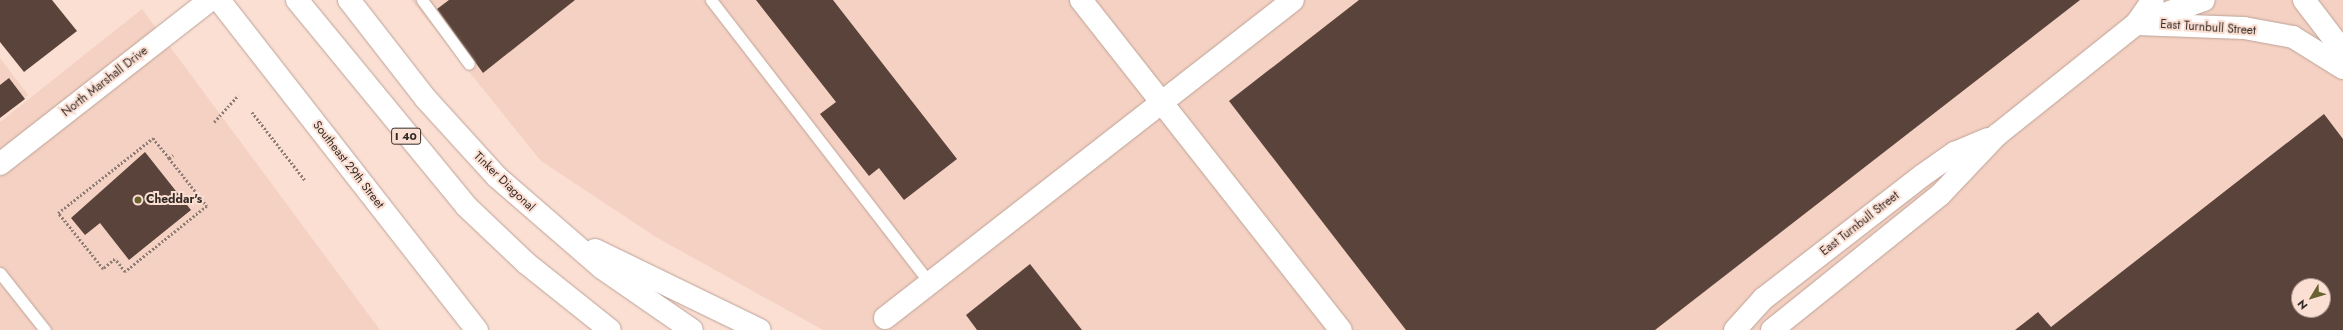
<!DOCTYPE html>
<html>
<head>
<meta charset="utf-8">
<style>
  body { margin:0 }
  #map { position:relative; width:2343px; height:330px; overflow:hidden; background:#fbdfd3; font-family:Jost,sans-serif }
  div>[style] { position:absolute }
  .built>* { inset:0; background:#f4d1c2 }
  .building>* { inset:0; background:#5a433a }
  .path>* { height:2.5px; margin-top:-1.25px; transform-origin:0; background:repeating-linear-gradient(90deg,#907e76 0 2px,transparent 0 4px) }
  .roads { filter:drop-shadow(0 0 1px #bda297) drop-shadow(0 0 1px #bda297) }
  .service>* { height:11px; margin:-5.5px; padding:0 5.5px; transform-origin:5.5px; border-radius:5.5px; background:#fff }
  .minor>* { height:22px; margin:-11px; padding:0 11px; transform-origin:11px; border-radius:11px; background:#fff }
  .tertiary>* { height:22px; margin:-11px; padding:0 11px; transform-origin:11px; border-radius:11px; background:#fff }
  .secondary>* { height:22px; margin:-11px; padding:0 11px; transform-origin:11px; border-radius:11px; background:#fff }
  .primary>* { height:22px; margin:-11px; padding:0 11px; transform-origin:11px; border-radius:11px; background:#fff }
  .motorway>* { height:22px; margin:-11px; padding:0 11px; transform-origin:11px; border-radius:11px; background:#fff }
  .dots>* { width:11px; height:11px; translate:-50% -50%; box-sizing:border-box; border:2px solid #fbdfd3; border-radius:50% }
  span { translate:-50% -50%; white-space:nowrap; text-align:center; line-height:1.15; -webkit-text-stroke:4px #fbdfd3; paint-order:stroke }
  .shield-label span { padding:1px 3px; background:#fbdfd3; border:1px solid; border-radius:3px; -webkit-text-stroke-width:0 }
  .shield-label { font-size:11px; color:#342a25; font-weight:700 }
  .street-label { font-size:12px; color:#342a25 }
  .poi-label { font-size:12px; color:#342a25; font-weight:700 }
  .left { translate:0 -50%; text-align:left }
  .north { position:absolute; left:2291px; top:278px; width:40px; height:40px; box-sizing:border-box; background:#fbdfd3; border:1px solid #ab978d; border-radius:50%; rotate:232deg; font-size:11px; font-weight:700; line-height:16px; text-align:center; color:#342a25 }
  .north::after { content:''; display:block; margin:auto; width:14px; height:18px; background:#69632f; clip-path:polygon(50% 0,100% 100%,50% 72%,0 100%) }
</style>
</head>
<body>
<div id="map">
  <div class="built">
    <i style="clip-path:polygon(evenodd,411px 0,2343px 0,2343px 330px,823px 330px,656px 237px,541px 161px,411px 0,2299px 286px,2323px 286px,2323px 310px,2299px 310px,2299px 286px)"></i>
    <i style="clip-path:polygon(142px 9px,380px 330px,0 330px,0 122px)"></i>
    <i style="clip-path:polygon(0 58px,28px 95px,0 117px)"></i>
  </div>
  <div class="building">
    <i style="clip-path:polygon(0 0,52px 0,77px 31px,24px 72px,0 42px)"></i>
    <i style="clip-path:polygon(449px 0,575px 0,483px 73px,437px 9px)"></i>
    <i style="clip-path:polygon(756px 0,833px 0,957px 159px,904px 200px,879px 168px,869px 176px,820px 114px,836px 102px)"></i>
    <i style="clip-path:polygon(1359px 0,2080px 0,1655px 330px,1406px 330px,1229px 101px)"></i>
    <i style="clip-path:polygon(9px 78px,25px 99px,0 118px,0 85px)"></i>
    <i style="clip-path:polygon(evenodd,2324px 114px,2343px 139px,2343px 330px,2015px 330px,2038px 312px,2051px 327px,2324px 114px,2299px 286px,2323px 286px,2323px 310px,2299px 310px,2299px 286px)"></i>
    <i style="clip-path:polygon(145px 152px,191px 210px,129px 260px,100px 223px,85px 235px,71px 218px)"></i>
    <i style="clip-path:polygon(1030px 264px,1082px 330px,977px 330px,966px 315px)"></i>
  </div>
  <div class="path">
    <i style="left:252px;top:112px;width:86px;rotate:52.1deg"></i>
    <i style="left:214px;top:122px;width:36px;rotate:-48deg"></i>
    <i style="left:169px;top:158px;width:61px;rotate:51.6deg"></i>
    <i style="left:207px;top:206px;width:105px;rotate:141.2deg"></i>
    <i style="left:125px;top:272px;width:16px;rotate:-128deg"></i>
    <i style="left:115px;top:259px;width:16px;rotate:140deg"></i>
    <i style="left:103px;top:269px;width:72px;rotate:-128.8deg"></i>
    <i style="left:58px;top:213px;width:121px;rotate:-38.3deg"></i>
    <i style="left:153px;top:138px;width:26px;rotate:51deg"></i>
    <i style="left:169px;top:158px;width:5px;rotate:-37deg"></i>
  </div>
  <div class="roads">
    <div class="service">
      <i style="left:422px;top:0;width:79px;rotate:53.7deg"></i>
      <i style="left:711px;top:0;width:358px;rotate:52.3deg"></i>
      <i style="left:0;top:273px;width:73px;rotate:51.7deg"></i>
    </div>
    <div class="minor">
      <i style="left:1081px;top:0;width:420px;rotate:51.8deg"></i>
      <i style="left:0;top:164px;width:266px;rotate:-38deg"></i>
      <i style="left:885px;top:318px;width:517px;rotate:-37.93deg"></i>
    </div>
    <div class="tertiary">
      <i style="left:2147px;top:20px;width:60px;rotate:-19.3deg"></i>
      <i style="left:2136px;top:24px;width:108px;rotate:2.1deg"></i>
      <i style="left:2244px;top:28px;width:50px;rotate:10.4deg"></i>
      <i style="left:2293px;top:37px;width:59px;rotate:31.8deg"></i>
      <i style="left:1735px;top:330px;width:42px;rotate:-47.9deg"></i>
      <i style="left:1763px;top:299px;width:202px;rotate:-37.8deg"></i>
      <i style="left:1923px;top:175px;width:39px;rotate:-35deg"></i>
      <i style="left:1955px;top:153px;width:36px;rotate:-23deg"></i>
      <i style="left:1772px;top:330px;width:216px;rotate:-38.8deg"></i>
      <i style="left:1940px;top:195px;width:83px;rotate:-46.5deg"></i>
      <i style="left:1997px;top:135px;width:178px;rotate:-38.6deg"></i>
      <i style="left:2136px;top:24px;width:29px;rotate:-55deg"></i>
    </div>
    <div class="secondary">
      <i style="left:2304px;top:0;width:64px;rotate:52.6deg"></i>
    </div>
    <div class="primary">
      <i style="left:219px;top:0;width:419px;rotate:52deg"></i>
    </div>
    <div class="motorway">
      <i style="left:297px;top:0;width:266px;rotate:50.6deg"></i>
      <i style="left:466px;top:206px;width:83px;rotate:43.5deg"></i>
      <i style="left:526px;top:263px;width:107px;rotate:38.6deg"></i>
      <i style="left:349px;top:0;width:125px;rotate:52.1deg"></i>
      <i style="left:426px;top:99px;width:105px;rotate:47.7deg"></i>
      <i style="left:497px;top:177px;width:139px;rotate:40.9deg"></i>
      <i style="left:602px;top:268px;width:109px;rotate:34.6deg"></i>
      <i style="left:595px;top:250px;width:183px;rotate:25.9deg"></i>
    </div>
  </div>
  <div class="dots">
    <i style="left:138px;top:200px;background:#69632f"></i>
  </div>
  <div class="shield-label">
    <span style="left:406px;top:136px">I 40</span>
  </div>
  <div class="street-label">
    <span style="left:2208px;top:28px;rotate:4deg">East Turnbull Street</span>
    <span style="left:105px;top:82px;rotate:-38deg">North Marshall Drive</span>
    <span style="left:348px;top:165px;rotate:52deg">Southeast 29th Street</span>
    <span style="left:504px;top:182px;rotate:44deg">Tinker Diagonal</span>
    <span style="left:1860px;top:224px;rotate:-38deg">East Turnbull Street</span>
  </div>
  <div class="poi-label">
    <span class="left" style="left:146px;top:200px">Cheddar's</span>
  </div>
  <div class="north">N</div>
</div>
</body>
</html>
